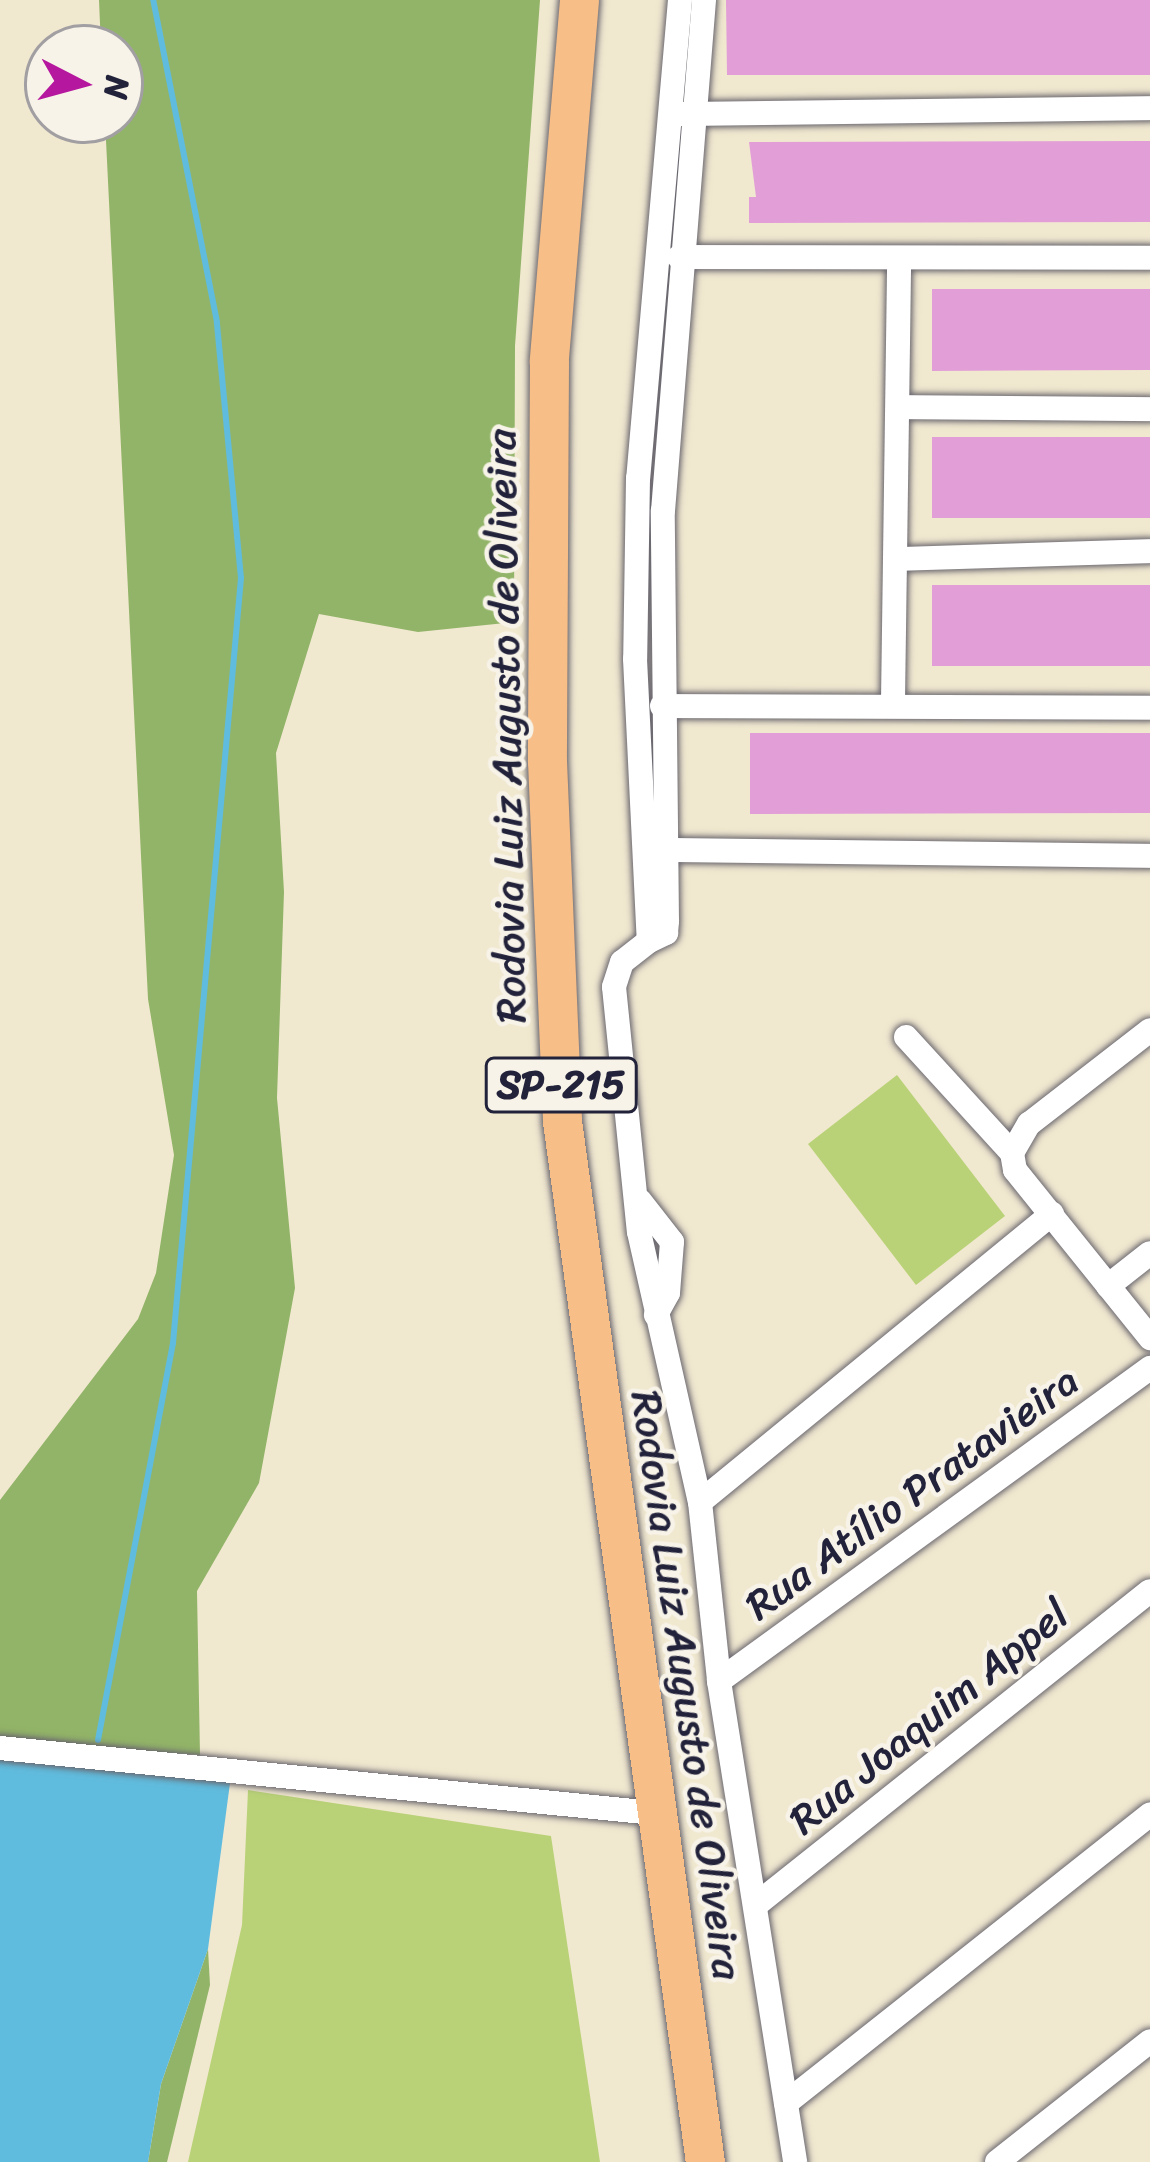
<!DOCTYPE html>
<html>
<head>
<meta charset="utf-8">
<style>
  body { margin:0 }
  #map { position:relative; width:1150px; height:2162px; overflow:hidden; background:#f1e8d0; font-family:Sriracha,sans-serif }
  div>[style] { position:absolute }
  .green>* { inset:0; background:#b9d277 }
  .forest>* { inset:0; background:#92b468 }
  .water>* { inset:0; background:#60bcde }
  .stream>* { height:6px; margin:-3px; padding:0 3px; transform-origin:3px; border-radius:3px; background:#60bcde }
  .building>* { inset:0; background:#e29fd7 }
  .roads { filter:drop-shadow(0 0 3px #6a676f) drop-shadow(0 0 3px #6a676f) }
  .minor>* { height:24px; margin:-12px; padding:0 12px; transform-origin:12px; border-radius:12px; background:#fff }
  .trunk>* { height:39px; margin:-19.5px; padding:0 19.5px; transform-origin:19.5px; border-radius:19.5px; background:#f7be88 }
  span { translate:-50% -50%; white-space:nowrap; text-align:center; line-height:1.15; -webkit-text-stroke:9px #f7f3e8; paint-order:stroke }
  .shield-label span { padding:3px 9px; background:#f7f3e8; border:3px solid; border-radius:9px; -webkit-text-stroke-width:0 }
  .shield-label { font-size:39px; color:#22223b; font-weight:700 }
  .street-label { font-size:42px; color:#22223b }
  .north { position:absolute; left:24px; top:24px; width:120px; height:120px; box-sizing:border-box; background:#f7f3e8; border:3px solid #a29fa3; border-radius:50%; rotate:96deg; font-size:33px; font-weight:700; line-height:48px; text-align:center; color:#22223b }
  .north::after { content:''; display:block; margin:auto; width:42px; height:54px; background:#b5179e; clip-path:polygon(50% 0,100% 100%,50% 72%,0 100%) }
</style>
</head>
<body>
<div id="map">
  <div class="green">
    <i style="clip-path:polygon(897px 1075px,1005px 1216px,916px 1285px,808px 1144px)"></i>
    <i style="clip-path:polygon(248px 1790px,551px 1836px,600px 2162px,188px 2162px,242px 1925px)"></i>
  </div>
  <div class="forest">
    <i style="clip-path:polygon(99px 0,540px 0,515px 346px,514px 622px,418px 632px,319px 614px,276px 753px,284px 892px,277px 1098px,295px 1288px,259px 1483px,197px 1591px,200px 1755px,0 1740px,0 1500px,138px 1319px,156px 1273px,174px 1155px,148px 999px,105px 120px,120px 120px,120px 48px,101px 48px)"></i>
    <i style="clip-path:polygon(208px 1949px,210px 1985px,167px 2162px,148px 2162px,161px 2084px)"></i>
  </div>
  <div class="water">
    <i style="clip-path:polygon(0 1753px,204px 1769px,230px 1783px,208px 1949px,161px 2084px,148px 2162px,0 2162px)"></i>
  </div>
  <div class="stream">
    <i style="left:98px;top:1740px;width:404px;rotate:-79.3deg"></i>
    <i style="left:173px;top:1343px;width:768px;rotate:-84.92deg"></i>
    <i style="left:241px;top:578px;width:257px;rotate:-95.4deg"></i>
    <i style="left:217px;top:322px;width:328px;rotate:-101.2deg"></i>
  </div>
  <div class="building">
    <i style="clip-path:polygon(726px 0,1150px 0,1150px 75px,727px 75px)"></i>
    <i style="clip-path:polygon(1150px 141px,1150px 222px,749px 223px,749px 197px,756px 197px,749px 142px)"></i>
    <i style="clip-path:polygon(932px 289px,1150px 289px,1150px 370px,932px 371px)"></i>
    <i style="clip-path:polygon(932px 437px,1150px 437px,1150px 518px,932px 518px)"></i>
    <i style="clip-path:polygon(932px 585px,1150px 585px,1150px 666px,932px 666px)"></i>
    <i style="clip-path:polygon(750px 733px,1150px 733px,1150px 813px,750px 814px)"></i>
  </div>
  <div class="roads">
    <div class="minor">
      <i style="left:680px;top:0;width:480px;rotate:95deg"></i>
      <i style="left:638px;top:478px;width:181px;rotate:90.9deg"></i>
      <i style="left:635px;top:659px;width:282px;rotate:87.2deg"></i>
      <i style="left:649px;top:941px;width:19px;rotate:-25deg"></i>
      <i style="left:666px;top:933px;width:12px;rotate:-85deg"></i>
      <i style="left:667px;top:921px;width:410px;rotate:-90.6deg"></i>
      <i style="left:663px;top:511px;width:513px;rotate:-85.41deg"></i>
      <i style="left:678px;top:114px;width:472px;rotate:-0.7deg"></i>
      <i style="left:679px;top:257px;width:471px;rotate:0.1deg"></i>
      <i style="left:899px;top:407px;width:251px;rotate:0.5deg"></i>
      <i style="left:898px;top:559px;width:252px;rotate:-1.8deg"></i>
      <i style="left:893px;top:701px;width:439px;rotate:-89.2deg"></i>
      <i style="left:662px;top:706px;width:488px;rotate:0.2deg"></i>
      <i style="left:665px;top:850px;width:485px;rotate:0.7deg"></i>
      <i style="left:649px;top:941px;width:34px;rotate:142deg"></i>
      <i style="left:622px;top:962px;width:26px;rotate:108deg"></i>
      <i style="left:614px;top:987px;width:246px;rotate:84.2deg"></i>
      <i style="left:639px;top:1232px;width:277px;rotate:77.3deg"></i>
      <i style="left:700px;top:1502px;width:180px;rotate:83.9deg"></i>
      <i style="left:719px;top:1681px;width:487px;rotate:81deg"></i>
      <i style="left:906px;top:1037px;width:157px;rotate:47.6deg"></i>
      <i style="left:1012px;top:1153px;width:17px;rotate:80deg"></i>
      <i style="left:1015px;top:1170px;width:216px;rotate:51.2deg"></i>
      <i style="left:1012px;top:1153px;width:34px;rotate:-60deg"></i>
      <i style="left:1029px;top:1124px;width:153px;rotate:-37.8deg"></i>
      <i style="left:640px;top:1201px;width:52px;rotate:52deg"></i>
      <i style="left:672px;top:1242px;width:51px;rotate:94.5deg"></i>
      <i style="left:668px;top:1293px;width:25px;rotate:119deg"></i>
      <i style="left:1108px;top:1286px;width:53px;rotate:-38.2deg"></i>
      <i style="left:700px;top:1502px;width:455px;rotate:-39.3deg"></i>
      <i style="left:719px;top:1681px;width:533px;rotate:-35.99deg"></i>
      <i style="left:0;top:1748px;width:657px;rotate:5.68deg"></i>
      <i style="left:757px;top:1904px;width:502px;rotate:-38.54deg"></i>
      <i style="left:786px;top:2103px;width:465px;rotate:-38.4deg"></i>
      <i style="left:997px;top:2162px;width:195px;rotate:-38.3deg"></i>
    </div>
    <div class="trunk">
      <i style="left:579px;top:0;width:362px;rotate:94.8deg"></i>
      <i style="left:549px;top:361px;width:400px;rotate:90.3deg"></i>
      <i style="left:547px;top:761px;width:360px;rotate:87.6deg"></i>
      <i style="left:562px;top:1121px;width:1051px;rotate:82.18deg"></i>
    </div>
  </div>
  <div class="shield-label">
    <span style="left:561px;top:1085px">SP-215</span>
  </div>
  <div class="street-label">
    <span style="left:506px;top:726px;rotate:-91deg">Rodovia Luiz Augusto de Oliveira</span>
    <span style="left:912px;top:1493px;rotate:-36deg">Rua Atílio Pratavieira</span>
    <span style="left:687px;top:1685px;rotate:82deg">Rodovia Luiz Augusto de Oliveira</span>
    <span style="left:929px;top:1717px;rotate:-39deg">Rua Joaquim Appel</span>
  </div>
  <div class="north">N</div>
</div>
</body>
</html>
